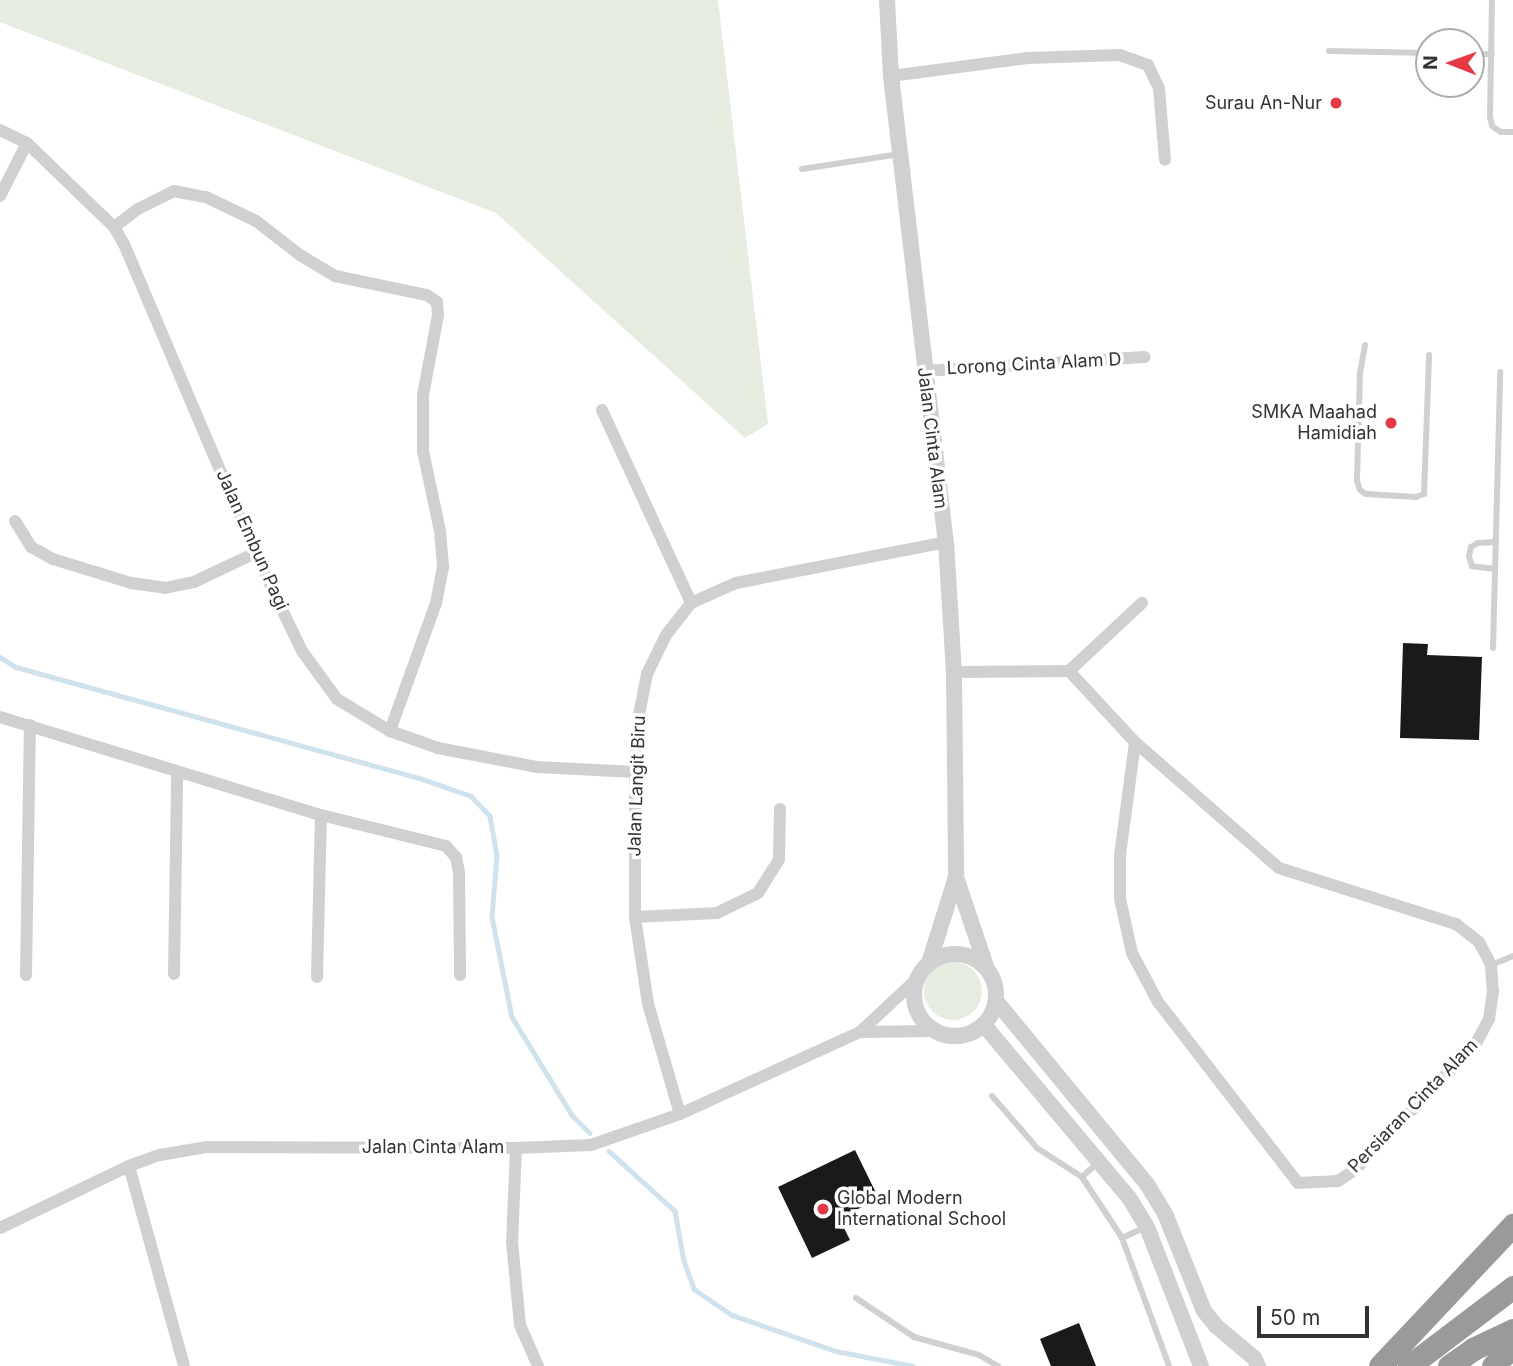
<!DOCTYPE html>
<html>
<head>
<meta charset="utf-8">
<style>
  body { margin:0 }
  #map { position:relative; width:1513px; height:1366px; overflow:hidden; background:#fff; font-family:Inter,sans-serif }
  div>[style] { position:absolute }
  .green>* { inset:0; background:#e6ecdf }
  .round { border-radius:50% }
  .stream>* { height:4.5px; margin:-2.25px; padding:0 2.25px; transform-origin:2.25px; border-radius:2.25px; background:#cfe2ee }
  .building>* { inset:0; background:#1a1a1a }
  .service>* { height:6px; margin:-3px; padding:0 3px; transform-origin:3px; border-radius:3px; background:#d0d0d0 }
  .minor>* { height:12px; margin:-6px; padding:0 6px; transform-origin:6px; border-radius:6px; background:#d0d0d0 }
  .tertiary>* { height:16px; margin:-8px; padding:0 8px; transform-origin:8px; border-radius:8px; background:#d0d0d0 }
  .tertiary>.ring { margin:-8px; padding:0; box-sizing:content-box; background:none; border:16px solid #d0d0d0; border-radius:50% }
  .motorway>* { height:23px; margin:-11.5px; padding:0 11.5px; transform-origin:11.5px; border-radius:11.5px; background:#9a9a9a }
  .dots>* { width:19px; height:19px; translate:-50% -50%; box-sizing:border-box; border:4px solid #fff; border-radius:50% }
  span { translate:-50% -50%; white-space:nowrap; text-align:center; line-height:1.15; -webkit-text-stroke:7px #fff; paint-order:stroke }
  .poi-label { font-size:18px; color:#333 }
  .right { translate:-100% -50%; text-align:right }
  .left { translate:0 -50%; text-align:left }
  .street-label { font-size:18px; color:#333 }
  .north { position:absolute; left:1415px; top:28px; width:70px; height:70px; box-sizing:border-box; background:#fff; border:2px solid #adadad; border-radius:50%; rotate:271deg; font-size:19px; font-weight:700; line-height:28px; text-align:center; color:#333 }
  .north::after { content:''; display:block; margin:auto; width:24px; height:32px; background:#e63946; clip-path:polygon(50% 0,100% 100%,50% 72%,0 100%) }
  .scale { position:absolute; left:1257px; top:1306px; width:112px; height:32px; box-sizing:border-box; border:4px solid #333; border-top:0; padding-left:9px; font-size:21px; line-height:24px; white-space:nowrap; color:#333; -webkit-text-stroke:5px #fff; paint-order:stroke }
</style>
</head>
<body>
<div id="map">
  <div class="green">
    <i style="clip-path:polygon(0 0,718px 0,768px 424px,745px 438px,496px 213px,0 22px)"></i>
    <i class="round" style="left:924px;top:962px;width:58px;height:58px"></i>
  </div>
  <div class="stream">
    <i style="left:0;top:657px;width:19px;rotate:32deg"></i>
    <i style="left:16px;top:667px;width:421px;rotate:15.4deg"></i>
    <i style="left:422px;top:779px;width:52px;rotate:19.1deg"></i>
    <i style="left:471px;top:796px;width:28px;rotate:46deg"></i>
    <i style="left:490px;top:816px;width:40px;rotate:80deg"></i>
    <i style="left:497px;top:855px;width:62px;rotate:94.6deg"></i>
    <i style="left:492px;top:917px;width:102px;rotate:78.7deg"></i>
    <i style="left:512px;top:1017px;width:115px;rotate:58.5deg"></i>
    <i style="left:572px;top:1115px;width:25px;rotate:45deg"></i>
    <i style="left:609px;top:1151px;width:89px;rotate:42.3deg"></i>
    <i style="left:675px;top:1211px;width:51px;rotate:79.8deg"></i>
    <i style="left:684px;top:1261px;width:30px;rotate:70deg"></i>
    <i style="left:694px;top:1289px;width:46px;rotate:34.4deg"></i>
    <i style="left:732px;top:1315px;width:110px;rotate:19.1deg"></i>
    <i style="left:836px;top:1351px;width:78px;rotate:11deg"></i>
  </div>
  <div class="building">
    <i style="clip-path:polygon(1403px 643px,1428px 644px,1427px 655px,1482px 657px,1479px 740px,1400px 738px)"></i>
    <i style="clip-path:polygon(855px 1150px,879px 1199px,839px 1218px,850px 1240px,812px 1258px,778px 1187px)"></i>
    <i style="clip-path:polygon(1079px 1323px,1096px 1366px,1051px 1366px,1040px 1339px)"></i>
  </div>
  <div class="service">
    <i style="left:1492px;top:0;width:117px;rotate:91deg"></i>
    <i style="left:1490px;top:117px;width:9px;rotate:77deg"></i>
    <i style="left:1492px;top:126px;width:11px;rotate:34deg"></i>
    <i style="left:1501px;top:132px;width:12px"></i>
    <i style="left:1329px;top:51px;width:100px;rotate:1.1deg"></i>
    <i style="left:1471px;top:54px;width:21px"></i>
    <i style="left:802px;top:169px;width:99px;rotate:-8.7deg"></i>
    <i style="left:1365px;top:345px;width:27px;rotate:100deg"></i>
    <i style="left:1360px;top:372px;width:109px;rotate:91.6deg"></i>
    <i style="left:1357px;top:481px;width:9px;rotate:72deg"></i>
    <i style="left:1360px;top:490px;width:7px;rotate:34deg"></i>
    <i style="left:1366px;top:494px;width:50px;rotate:3.4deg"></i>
    <i style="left:1416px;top:497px;width:9px;rotate:-21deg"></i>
    <i style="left:1424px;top:494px;width:139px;rotate:-87.9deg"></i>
    <i style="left:1495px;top:569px;width:23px;rotate:-173deg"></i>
    <i style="left:1472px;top:566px;width:9px;rotate:-108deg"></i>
    <i style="left:1469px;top:557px;width:10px;rotate:-79deg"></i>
    <i style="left:1471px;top:547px;width:8px;rotate:-30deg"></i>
    <i style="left:1478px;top:543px;width:18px;rotate:-3deg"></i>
    <i style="left:1493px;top:648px;width:276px;rotate:-88.5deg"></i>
    <i style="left:1491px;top:965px;width:24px;rotate:-22deg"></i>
    <i style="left:992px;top:1096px;width:69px;rotate:49.1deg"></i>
    <i style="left:1037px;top:1148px;width:54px;rotate:32.8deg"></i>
    <i style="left:1099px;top:1162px;width:23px;rotate:139deg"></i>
    <i style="left:1082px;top:1177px;width:73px;rotate:56.7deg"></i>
    <i style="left:1122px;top:1238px;width:136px;rotate:69.8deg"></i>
    <i style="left:1122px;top:1238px;width:26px;rotate:-25deg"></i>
    <i style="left:856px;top:1298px;width:70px;rotate:33.9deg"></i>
    <i style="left:914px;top:1337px;width:67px;rotate:15.5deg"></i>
    <i style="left:979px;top:1355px;width:22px;rotate:30deg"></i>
  </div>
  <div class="minor">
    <i style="left:891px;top:76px;width:138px;rotate:-7.5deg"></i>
    <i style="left:1028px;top:58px;width:92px;rotate:-1.9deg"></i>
    <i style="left:1120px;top:55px;width:30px;rotate:20deg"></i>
    <i style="left:1148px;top:65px;width:26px;rotate:65deg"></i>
    <i style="left:1159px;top:89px;width:71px;rotate:85.2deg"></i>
    <i style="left:0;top:130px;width:30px;rotate:26deg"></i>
    <i style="left:27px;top:143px;width:121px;rotate:44deg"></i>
    <i style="left:114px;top:227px;width:20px;rotate:60deg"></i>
    <i style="left:124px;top:244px;width:336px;rotate:67deg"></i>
    <i style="left:255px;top:553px;width:109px;rotate:64.4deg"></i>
    <i style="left:302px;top:651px;width:59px;rotate:53.9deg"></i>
    <i style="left:337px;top:699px;width:62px;rotate:31.1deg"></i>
    <i style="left:390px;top:731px;width:51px;rotate:19.5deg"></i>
    <i style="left:438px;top:748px;width:101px;rotate:10.9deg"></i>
    <i style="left:537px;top:767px;width:98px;rotate:2.9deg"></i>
    <i style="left:0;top:196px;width:59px;rotate:-63deg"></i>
    <i style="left:114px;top:227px;width:30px;rotate:-37deg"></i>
    <i style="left:138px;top:209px;width:40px;rotate:-26.6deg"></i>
    <i style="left:174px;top:191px;width:33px;rotate:11deg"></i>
    <i style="left:206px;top:197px;width:55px;rotate:25.6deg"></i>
    <i style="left:256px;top:221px;width:56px;rotate:37.7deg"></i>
    <i style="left:300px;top:255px;width:41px;rotate:31deg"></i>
    <i style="left:335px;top:276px;width:94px;rotate:11.7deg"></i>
    <i style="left:427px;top:295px;width:12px;rotate:35deg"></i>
    <i style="left:437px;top:302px;width:13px;rotate:86deg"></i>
    <i style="left:438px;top:315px;width:81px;rotate:100.6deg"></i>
    <i style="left:423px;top:395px;width:56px;rotate:90deg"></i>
    <i style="left:423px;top:451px;width:82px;rotate:78deg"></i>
    <i style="left:440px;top:531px;width:36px;rotate:85deg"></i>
    <i style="left:443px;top:567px;width:37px;rotate:101deg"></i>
    <i style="left:436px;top:603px;width:136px;rotate:109.8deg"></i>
    <i style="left:923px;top:371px;width:222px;rotate:-3.6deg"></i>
    <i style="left:602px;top:410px;width:213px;rotate:65.2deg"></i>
    <i style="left:15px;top:521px;width:31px;rotate:58deg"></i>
    <i style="left:31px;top:547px;width:25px;rotate:29deg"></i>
    <i style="left:53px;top:559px;width:82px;rotate:17.1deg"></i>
    <i style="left:131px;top:583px;width:34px;rotate:8deg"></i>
    <i style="left:165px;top:588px;width:30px;rotate:-12deg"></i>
    <i style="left:194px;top:582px;width:68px;rotate:-25.4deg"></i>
    <i style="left:1069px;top:671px;width:100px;rotate:-43deg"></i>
    <i style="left:954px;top:672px;width:115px;rotate:-0.5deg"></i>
    <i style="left:1069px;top:671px;width:97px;rotate:47.1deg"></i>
    <i style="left:1135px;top:742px;width:191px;rotate:41.2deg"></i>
    <i style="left:1279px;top:868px;width:186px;rotate:17.6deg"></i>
    <i style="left:1456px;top:924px;width:29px;rotate:38deg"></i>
    <i style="left:1479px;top:942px;width:26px;rotate:62deg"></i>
    <i style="left:1491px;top:965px;width:26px;rotate:86deg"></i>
    <i style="left:1493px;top:991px;width:28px;rotate:98deg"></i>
    <i style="left:1489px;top:1019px;width:26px;rotate:118deg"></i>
    <i style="left:1477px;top:1042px;width:175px;rotate:133.6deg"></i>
    <i style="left:1356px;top:1169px;width:22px;rotate:146deg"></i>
    <i style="left:1338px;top:1181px;width:40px;rotate:177.1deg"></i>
    <i style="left:1298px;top:1183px;width:229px;rotate:-127.7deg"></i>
    <i style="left:1158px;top:1002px;width:55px;rotate:-118deg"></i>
    <i style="left:1132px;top:953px;width:55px;rotate:-102.5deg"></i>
    <i style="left:1120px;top:899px;width:44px;rotate:-90deg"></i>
    <i style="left:1120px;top:855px;width:114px;rotate:-82.4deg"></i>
    <i style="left:0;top:717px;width:336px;rotate:17deg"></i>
    <i style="left:321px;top:815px;width:129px;rotate:13.9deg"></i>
    <i style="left:446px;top:846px;width:15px;rotate:48deg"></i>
    <i style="left:456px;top:857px;width:15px;rotate:79deg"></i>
    <i style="left:459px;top:872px;width:103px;rotate:89.4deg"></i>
    <i style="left:635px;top:917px;width:82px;rotate:-2.8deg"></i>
    <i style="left:717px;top:913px;width:46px;rotate:-26deg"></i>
    <i style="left:758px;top:893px;width:40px;rotate:-58deg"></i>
    <i style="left:779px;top:859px;width:50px;rotate:-88.9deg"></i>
    <i style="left:174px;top:974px;width:202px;rotate:-89.1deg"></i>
    <i style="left:26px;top:975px;width:250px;rotate:-89.1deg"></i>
    <i style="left:317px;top:977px;width:162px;rotate:-88.6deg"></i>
    <i style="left:860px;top:1032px;width:75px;rotate:-0.8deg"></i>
    <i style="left:680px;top:1114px;width:115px;rotate:-106.2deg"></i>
    <i style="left:648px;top:1004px;width:88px;rotate:-98.5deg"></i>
    <i style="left:635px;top:917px;width:145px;rotate:-90deg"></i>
    <i style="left:635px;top:772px;width:52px;rotate:-86.7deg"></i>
    <i style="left:638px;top:720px;width:47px;rotate:-78.9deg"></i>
    <i style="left:647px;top:674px;width:43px;rotate:-64deg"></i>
    <i style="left:666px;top:635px;width:41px;rotate:-52deg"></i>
    <i style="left:691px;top:603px;width:49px;rotate:-24deg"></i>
    <i style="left:736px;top:583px;width:214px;rotate:-11deg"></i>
    <i style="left:516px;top:1148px;width:94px;rotate:92.4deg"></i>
    <i style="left:512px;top:1242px;width:83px;rotate:84.5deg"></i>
    <i style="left:520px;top:1325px;width:45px;rotate:66.3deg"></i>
    <i style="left:129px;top:1166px;width:207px;rotate:74.6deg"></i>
    <i style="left:0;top:1228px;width:143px;rotate:-25.7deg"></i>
    <i style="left:129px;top:1166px;width:33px;rotate:-20deg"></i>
    <i style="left:160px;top:1155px;width:48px;rotate:-9.7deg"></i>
    <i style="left:207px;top:1147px;width:309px;rotate:0.2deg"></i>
    <i style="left:516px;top:1148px;width:75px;rotate:-2.3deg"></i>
    <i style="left:591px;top:1145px;width:94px;rotate:-19.2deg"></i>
    <i style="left:680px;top:1114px;width:198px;rotate:-24.5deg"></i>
    <i style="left:860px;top:1032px;width:79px;rotate:-43deg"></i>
  </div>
  <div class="tertiary">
    <i style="left:887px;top:0;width:76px;rotate:87deg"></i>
    <i style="left:891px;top:76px;width:469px;rotate:83.3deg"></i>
    <i style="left:946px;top:542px;width:130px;rotate:86.5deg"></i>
    <i style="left:954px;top:672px;width:205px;rotate:89.4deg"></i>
    <i style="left:956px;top:877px;width:90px;rotate:107.4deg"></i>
    <i style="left:957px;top:880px;width:91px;rotate:71.4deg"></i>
    <i class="ring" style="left:914px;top:954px;width:66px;height:66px"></i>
    <i style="left:996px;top:1001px;width:237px;rotate:50.5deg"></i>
    <i style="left:1147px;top:1184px;width:37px;rotate:59deg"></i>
    <i style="left:1166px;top:1216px;width:102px;rotate:68.2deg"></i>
    <i style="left:1204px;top:1311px;width:19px;rotate:51deg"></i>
    <i style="left:1216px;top:1326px;width:50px;rotate:40.1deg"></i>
    <i style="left:1254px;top:1358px;width:9px;rotate:63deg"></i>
    <i style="left:984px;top:1025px;width:227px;rotate:50deg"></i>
    <i style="left:1130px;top:1199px;width:33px;rotate:59deg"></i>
    <i style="left:1147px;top:1227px;width:149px;rotate:68.8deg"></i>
  </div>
  <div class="motorway">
    <i style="left:1380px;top:1366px;width:194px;rotate:-46.7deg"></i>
    <i style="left:1409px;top:1366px;width:131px;rotate:-37.2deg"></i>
    <i style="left:1449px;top:1366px;width:29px;rotate:-35deg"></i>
    <i style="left:1473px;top:1349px;width:44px;rotate:-25.4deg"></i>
    <i style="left:1493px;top:1366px;width:28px;rotate:-45deg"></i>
  </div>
  <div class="dots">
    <i style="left:1336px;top:103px;background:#e63946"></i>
    <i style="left:1391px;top:423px;background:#e63946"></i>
    <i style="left:823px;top:1209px;background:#e63946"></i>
  </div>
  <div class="poi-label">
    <span class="right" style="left:1322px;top:103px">Surau An-Nur</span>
    <span class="right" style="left:1377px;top:423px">SMKA Maahad<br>Hamidiah</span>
    <span class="left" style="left:837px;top:1209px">Global Modern<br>International School</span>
  </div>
  <div class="street-label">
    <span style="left:1034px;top:364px;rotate:-3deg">Lorong Cinta Alam D</span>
    <span style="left:932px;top:438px;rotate:83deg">Jalan Cinta Alam</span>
    <span style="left:252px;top:540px;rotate:66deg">Jalan Embun Pagi</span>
    <span style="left:637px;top:786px;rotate:-88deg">Jalan Langit Biru</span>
    <span style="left:1413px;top:1106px;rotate:-46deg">Persiaran Cinta Alam</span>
    <span style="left:433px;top:1147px">Jalan Cinta Alam</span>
  </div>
  <div class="north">N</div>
  <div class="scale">50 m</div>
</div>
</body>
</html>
